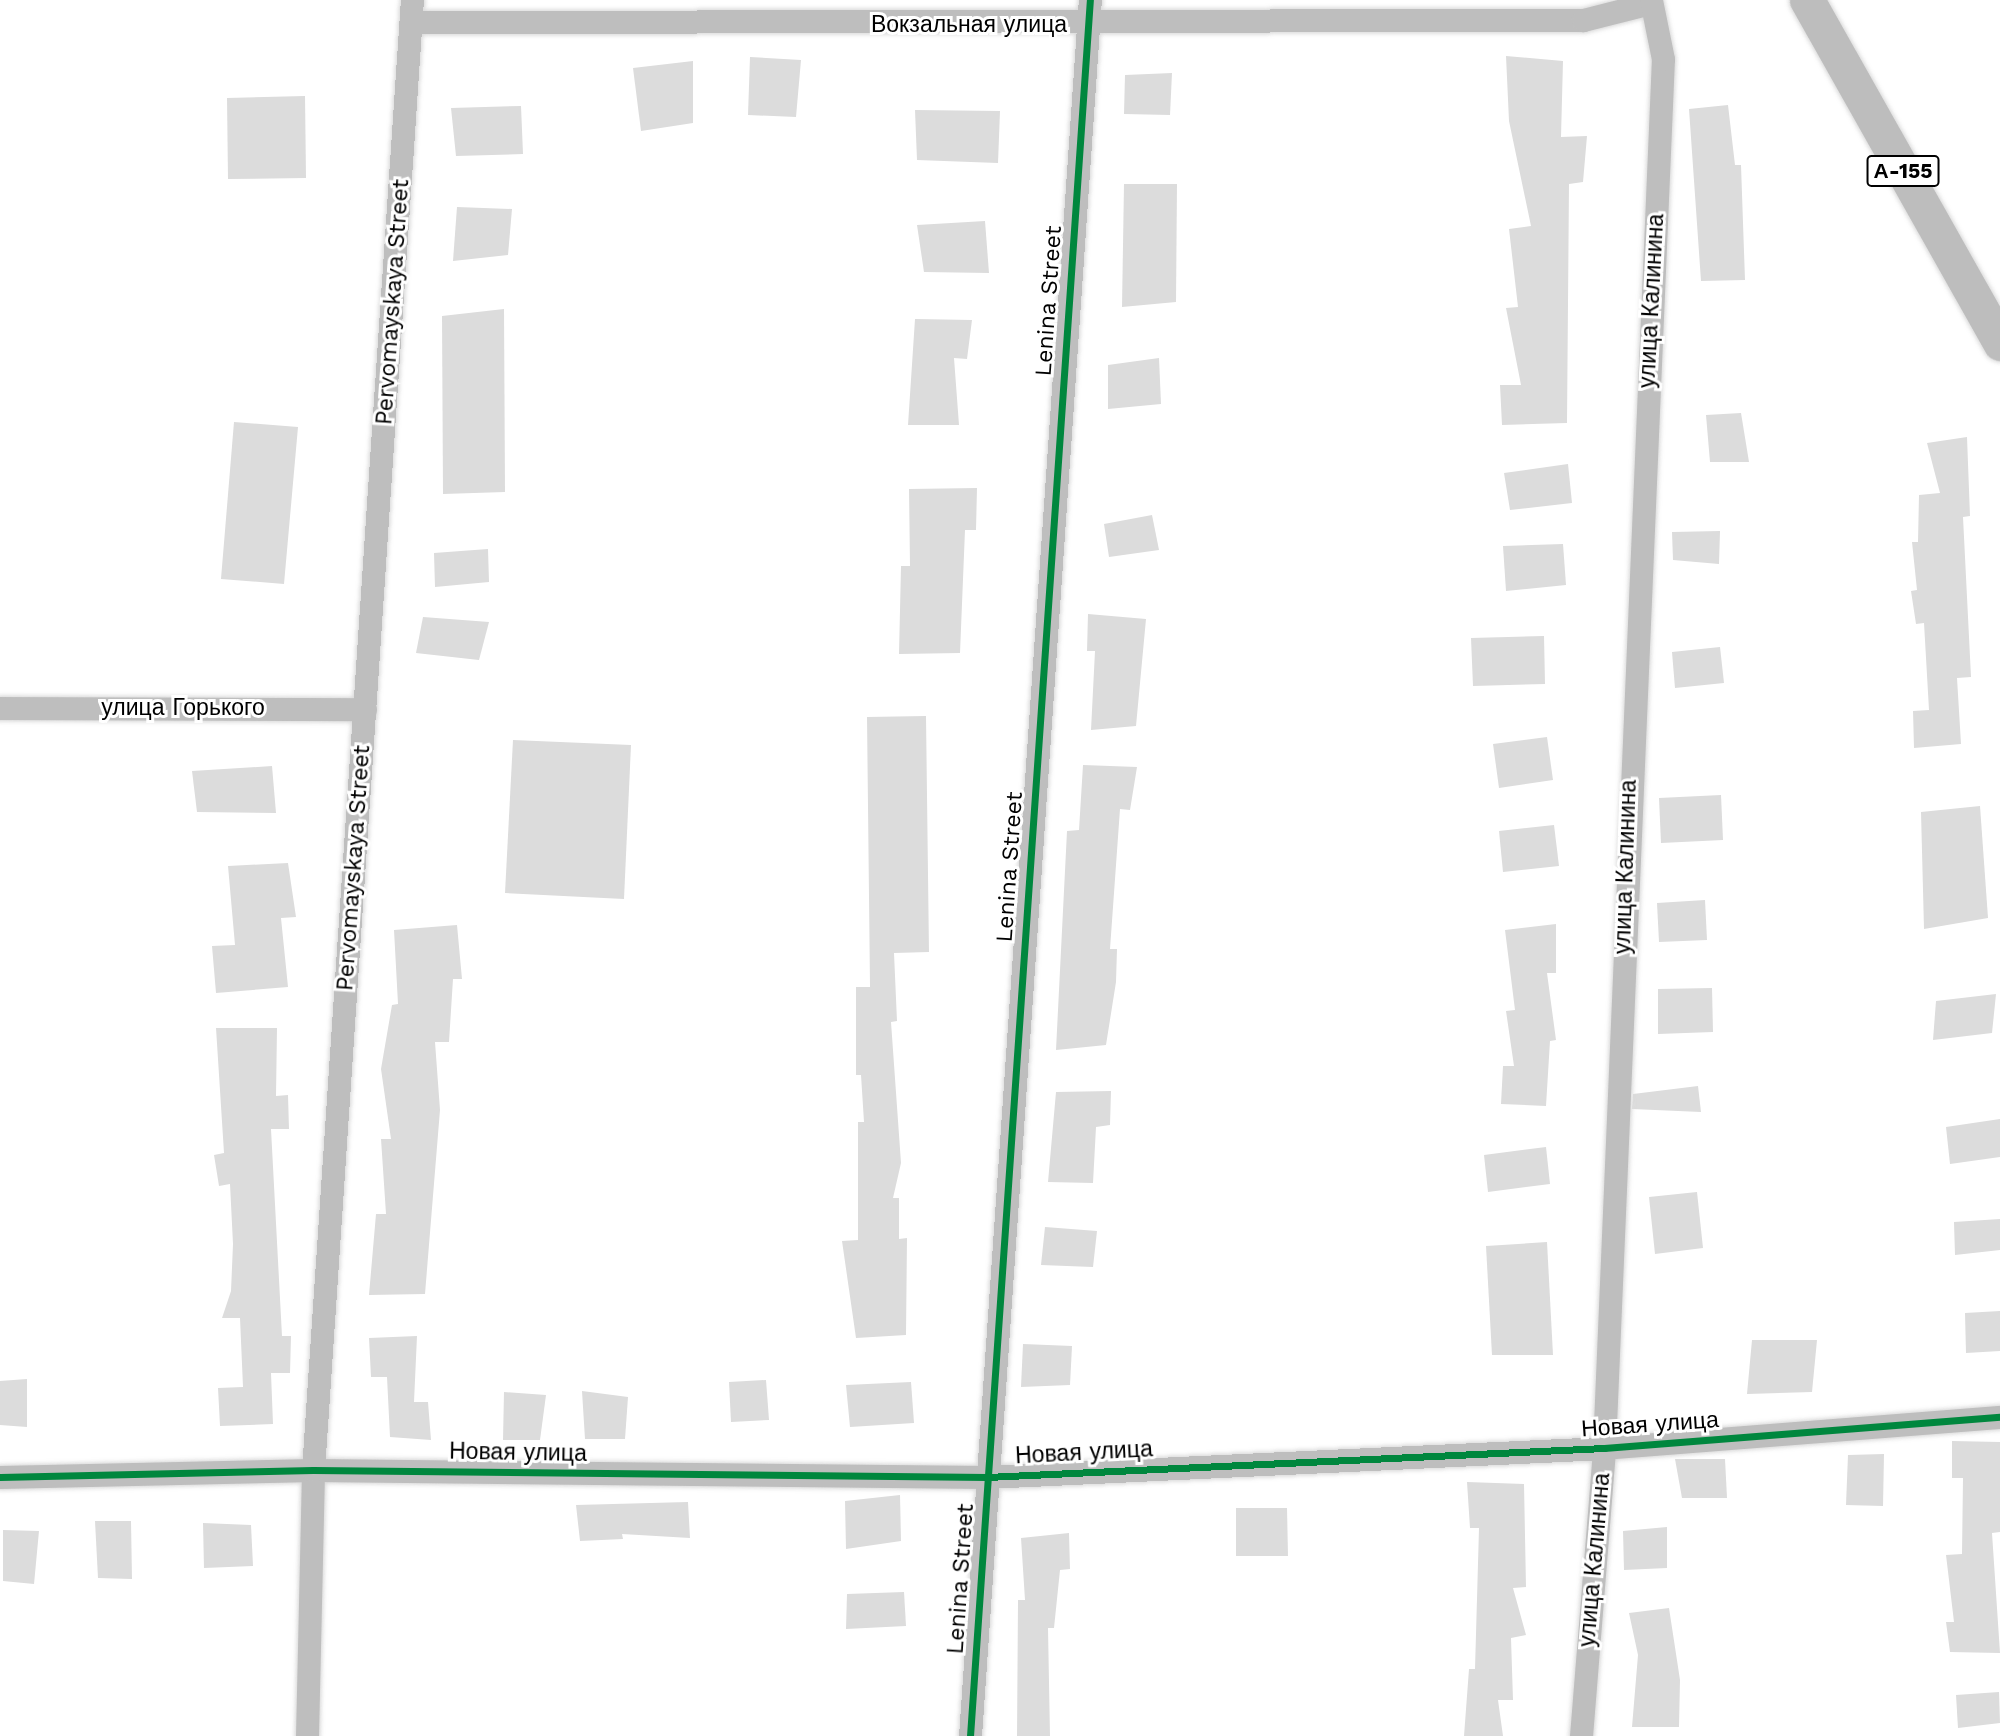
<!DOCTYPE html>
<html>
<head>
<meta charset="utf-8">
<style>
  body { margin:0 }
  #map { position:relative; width:2000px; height:1736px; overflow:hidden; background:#fff; font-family:"Work Sans",sans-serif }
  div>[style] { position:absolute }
  .building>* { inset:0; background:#dcdcdc }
  .roads { filter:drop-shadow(0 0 2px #dbdbdb) drop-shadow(0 0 2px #dbdbdb) }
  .street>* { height:23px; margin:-11.5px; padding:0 11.5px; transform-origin:11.5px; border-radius:11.5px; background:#bebebe }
  .primary>* { height:35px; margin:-17.5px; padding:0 17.5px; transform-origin:17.5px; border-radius:17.5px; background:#bdbdbd }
  .cycleway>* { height:7px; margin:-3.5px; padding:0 3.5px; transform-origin:3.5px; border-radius:3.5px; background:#00873e }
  span { translate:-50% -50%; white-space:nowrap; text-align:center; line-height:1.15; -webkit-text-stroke:6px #fff; paint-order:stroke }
  .shield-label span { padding:2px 5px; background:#fff; border:2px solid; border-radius:5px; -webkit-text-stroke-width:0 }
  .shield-label { font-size:21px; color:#000; font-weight:700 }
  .street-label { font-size:23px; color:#000 }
</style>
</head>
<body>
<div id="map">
  <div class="building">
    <i style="clip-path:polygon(1506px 56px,1563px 61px,1561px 137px,1587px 136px,1583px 182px,1569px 184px,1567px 423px,1502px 425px,1500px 385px,1521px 385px,1506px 308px,1518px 307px,1509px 229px,1531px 226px,1509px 121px)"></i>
    <i style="clip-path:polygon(750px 57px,801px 60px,796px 117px,748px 115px)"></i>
    <i style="clip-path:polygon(693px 61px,693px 123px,641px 131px,633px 68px)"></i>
    <i style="clip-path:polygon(1172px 73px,1170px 115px,1124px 114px,1125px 75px)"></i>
    <i style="clip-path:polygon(305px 96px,306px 178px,228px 179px,227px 98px)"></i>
    <i style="clip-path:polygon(1728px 105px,1735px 165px,1741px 165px,1745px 280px,1701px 281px,1689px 109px)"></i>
    <i style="clip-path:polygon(521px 106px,523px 154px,456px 156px,451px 108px)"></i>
    <i style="clip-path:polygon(915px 110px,1000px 111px,998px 163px,917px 160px)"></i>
    <i style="clip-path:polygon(1124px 184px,1177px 184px,1176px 302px,1122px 307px)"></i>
    <i style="clip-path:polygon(457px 207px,512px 209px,508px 255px,453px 261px)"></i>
    <i style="clip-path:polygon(985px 221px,989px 273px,924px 272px,917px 225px)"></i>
    <i style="clip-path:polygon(504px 309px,505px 492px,443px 494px,442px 316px)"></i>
    <i style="clip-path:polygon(915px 319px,972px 320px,967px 359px,954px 358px,959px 425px,908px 425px)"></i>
    <i style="clip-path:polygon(1159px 358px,1161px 404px,1108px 409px,1108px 365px)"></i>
    <i style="clip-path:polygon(1741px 413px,1749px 462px,1710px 462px,1706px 415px)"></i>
    <i style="clip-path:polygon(234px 422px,298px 427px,284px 584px,221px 579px)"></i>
    <i style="clip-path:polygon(1967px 437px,1970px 516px,1963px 517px,1971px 677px,1957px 678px,1961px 744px,1914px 748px,1913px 711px,1929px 710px,1924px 623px,1916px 624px,1911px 591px,1917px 590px,1912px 542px,1918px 542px,1919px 495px,1940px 493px,1927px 443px)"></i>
    <i style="clip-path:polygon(1568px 464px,1572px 503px,1510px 510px,1504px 473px)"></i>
    <i style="clip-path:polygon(977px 488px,976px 530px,965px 530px,960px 653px,899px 654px,901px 566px,910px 566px,909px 489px)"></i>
    <i style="clip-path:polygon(1152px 515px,1159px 550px,1109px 557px,1104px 524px)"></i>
    <i style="clip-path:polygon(1720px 531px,1719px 564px,1673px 560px,1672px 532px)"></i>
    <i style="clip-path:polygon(1563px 544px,1566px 585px,1506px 591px,1503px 546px)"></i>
    <i style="clip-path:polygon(488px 549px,489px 582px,435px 587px,434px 553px)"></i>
    <i style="clip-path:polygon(1088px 614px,1146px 619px,1136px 726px,1091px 730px,1095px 651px,1087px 651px)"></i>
    <i style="clip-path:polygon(423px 617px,489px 622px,479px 660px,416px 653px)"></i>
    <i style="clip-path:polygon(1544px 636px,1545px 684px,1473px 686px,1471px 638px)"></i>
    <i style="clip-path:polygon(1720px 647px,1724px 683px,1675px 688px,1672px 652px)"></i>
    <i style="clip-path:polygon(926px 716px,929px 952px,894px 953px,897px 1021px,891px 1022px,901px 1163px,893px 1198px,899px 1198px,899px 1239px,907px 1238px,906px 1335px,856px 1338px,842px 1241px,858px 1240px,858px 1122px,864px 1122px,861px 1075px,856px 1075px,856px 987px,870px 987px,867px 717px)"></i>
    <i style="clip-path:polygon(1547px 737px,1553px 780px,1499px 788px,1493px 744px)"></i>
    <i style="clip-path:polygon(513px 740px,631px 745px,624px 899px,505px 893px)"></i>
    <i style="clip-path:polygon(1083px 765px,1137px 767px,1130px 810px,1120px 809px,1110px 949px,1117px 949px,1116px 982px,1106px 1045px,1056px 1050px,1067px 831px,1079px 830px)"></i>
    <i style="clip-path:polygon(272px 766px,276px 813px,197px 812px,192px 771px)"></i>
    <i style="clip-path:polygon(1721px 795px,1723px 840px,1661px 843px,1659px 798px)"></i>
    <i style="clip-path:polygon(1980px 806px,1988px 918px,1924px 929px,1921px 812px)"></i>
    <i style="clip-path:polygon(1554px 825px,1559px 866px,1503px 872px,1499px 831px)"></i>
    <i style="clip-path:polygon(288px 863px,296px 917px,281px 918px,288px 987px,216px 993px,212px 946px,235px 945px,228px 866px)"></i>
    <i style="clip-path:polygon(1705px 900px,1707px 940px,1659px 942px,1657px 903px)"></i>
    <i style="clip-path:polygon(1556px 924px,1556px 973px,1547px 973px,1556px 1040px,1550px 1041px,1546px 1106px,1501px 1104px,1503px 1066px,1514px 1066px,1506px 1011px,1515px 1010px,1505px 930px)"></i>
    <i style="clip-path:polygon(457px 925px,462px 979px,453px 979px,449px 1042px,435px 1042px,440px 1110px,425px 1294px,369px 1295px,376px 1214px,386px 1214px,381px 1139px,391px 1139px,381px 1069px,392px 1005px,398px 1004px,394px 930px)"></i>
    <i style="clip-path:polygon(1712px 988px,1713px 1032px,1658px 1034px,1658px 989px)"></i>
    <i style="clip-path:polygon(1996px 994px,1992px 1033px,1933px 1040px,1936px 1001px)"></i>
    <i style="clip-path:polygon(216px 1028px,277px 1028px,276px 1096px,288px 1095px,289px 1129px,271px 1129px,282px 1336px,291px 1336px,290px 1373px,271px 1373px,273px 1424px,220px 1426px,218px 1388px,243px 1387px,240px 1318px,222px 1318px,231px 1291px,233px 1244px,230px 1184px,219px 1186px,214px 1155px,224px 1153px)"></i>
    <i style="clip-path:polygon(1698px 1086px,1701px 1112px,1632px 1109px,1633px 1094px)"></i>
    <i style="clip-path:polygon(1111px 1091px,1110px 1125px,1096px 1127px,1093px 1183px,1048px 1182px,1056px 1092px)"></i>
    <i style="clip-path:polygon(2000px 1119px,2000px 1157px,1950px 1164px,1946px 1127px)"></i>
    <i style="clip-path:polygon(1546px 1147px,1550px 1184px,1488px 1192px,1484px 1155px)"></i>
    <i style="clip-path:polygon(1697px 1192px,1703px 1248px,1655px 1254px,1649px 1197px)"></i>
    <i style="clip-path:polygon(2000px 1219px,2000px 1250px,1955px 1255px,1954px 1222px)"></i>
    <i style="clip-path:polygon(1045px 1227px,1097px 1231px,1093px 1267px,1041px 1265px)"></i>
    <i style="clip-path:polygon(1547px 1242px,1553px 1355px,1492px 1355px,1486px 1246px)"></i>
    <i style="clip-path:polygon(2000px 1311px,2000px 1351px,1966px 1353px,1965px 1313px)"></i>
    <i style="clip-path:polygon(417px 1336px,414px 1402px,428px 1402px,431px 1440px,390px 1437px,387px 1377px,371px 1377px,369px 1338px)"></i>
    <i style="clip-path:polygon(1752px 1340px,1817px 1340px,1812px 1392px,1747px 1394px)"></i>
    <i style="clip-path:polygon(1023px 1344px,1072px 1346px,1070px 1385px,1021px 1387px)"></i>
    <i style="clip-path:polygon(27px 1379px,27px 1427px,0 1425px,0 1381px)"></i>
    <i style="clip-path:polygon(766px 1380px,769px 1420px,731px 1422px,729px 1382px)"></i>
    <i style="clip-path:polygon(911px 1382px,914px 1423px,850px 1427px,846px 1385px)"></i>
    <i style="clip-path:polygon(582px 1391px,628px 1397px,625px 1439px,585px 1439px)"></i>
    <i style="clip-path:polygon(504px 1392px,546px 1395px,540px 1440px,503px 1440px)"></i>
    <i style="clip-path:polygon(1952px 1441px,2000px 1442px,2000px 1532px,1992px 1533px,2000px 1653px,1950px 1652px,1946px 1622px,1954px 1622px,1946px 1555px,1962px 1554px,1963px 1478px,1952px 1478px)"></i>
    <i style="clip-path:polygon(1884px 1454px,1883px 1506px,1846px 1505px,1848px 1455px)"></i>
    <i style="clip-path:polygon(1675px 1459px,1725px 1459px,1727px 1498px,1682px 1498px)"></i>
    <i style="clip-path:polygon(1467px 1482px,1524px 1484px,1526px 1587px,1513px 1588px,1526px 1635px,1511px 1638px,1513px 1700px,1498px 1700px,1503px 1736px,1464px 1736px,1469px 1669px,1475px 1669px,1479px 1528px,1470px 1528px)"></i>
    <i style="clip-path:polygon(900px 1495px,901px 1541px,846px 1549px,845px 1501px)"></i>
    <i style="clip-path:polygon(688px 1502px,690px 1538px,622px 1534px,623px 1539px,580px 1541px,576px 1505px)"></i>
    <i style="clip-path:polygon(1236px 1508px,1287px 1508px,1288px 1556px,1236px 1556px)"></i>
    <i style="clip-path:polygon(95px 1521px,131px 1521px,132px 1579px,98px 1578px)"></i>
    <i style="clip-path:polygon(203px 1523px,251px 1525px,253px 1566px,204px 1568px)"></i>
    <i style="clip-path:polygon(1667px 1527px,1667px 1568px,1624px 1570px,1623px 1531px)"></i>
    <i style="clip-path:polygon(3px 1530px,39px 1531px,34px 1584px,3px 1581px)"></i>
    <i style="clip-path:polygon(1069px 1533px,1070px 1569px,1060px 1570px,1054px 1628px,1048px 1628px,1050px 1736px,1017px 1736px,1018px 1600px,1025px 1600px,1021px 1538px)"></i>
    <i style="clip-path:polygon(904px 1592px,906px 1626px,846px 1629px,847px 1594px)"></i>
    <i style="clip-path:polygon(1669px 1608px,1680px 1680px,1679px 1727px,1632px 1727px,1638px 1655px,1629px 1613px)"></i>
    <i style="clip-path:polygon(1999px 1692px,2000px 1723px,1958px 1728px,1956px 1695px)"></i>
  </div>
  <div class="roads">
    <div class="street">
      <i style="left:412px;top:22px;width:1171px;rotate:-0.1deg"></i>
      <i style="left:1583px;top:20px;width:69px;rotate:-14.2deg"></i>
      <i style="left:0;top:708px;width:365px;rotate:0.2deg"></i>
      <i style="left:0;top:1477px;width:313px;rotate:-1.3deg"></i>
      <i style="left:313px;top:1470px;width:674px;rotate:0.6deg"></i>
      <i style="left:987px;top:1477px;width:618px;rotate:-2.69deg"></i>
      <i style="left:1604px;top:1448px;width:397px;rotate:-4.5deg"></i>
      <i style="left:307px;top:1736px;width:266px;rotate:-88.7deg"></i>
      <i style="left:313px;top:1470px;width:1473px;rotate:-86.15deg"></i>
      <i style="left:970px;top:1736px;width:1740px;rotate:-86.05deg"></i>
      <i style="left:1581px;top:1736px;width:289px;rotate:-85.4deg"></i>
      <i style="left:1604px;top:1448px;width:1390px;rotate:-87.57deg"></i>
      <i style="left:1663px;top:59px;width:60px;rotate:-101.5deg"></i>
    </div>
    <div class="primary">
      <i style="left:1807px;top:0;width:394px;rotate:60.6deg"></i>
    </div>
  </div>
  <div class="cycleway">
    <i style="left:0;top:1477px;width:313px;rotate:-1.3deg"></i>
    <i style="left:313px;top:1470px;width:674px;rotate:0.6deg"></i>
    <i style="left:987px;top:1477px;width:618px;rotate:-2.69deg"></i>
    <i style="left:1604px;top:1448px;width:397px;rotate:-4.5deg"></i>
    <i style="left:970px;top:1736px;width:1740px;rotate:-86.05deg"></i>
  </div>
  <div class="shield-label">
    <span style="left:1903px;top:171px">А-155</span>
  </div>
  <div class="street-label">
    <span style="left:969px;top:25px">Вокзальная улица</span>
    <span style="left:1049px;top:301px;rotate:-86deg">Lenina Street</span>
    <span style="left:1652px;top:301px;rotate:-87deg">улица Калинина</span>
    <span style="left:393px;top:302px;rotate:-86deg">Pervomayskaya Street</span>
    <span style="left:183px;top:708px">улица Горького</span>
    <span style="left:1010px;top:867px;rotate:-86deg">Lenina Street</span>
    <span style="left:1626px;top:867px;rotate:-88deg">улица Калинина</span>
    <span style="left:354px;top:868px;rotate:-86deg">Pervomayskaya Street</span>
    <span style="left:1650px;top:1425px;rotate:-4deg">Новая улица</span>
    <span style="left:518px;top:1453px;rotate:1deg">Новая улица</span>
    <span style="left:1084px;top:1453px;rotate:-3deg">Новая улица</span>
    <span style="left:1595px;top:1560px;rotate:-85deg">улица Калинина</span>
    <span style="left:961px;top:1579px;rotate:-86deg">Lenina Street</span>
  </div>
</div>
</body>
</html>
